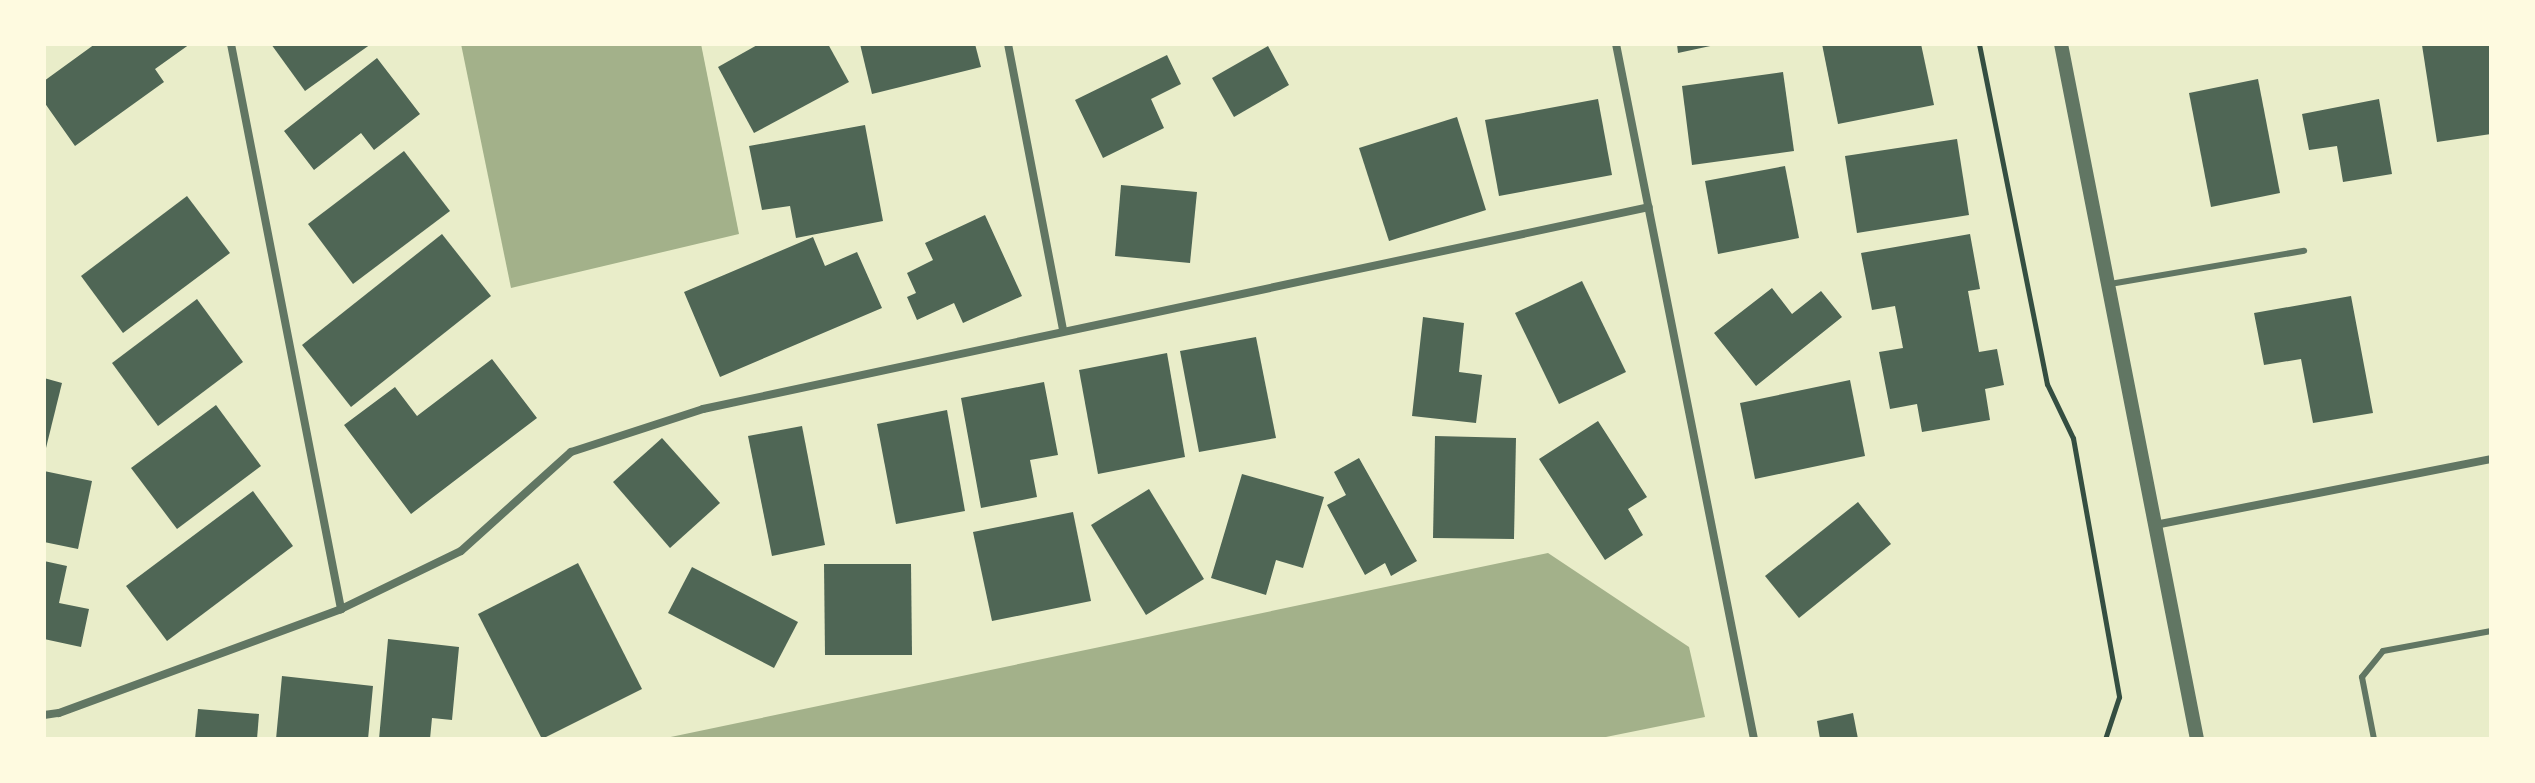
<!DOCTYPE html>
<html>
<head>
<meta charset="utf-8">
<style>
  body { margin:0 }
  #map { position:relative; width:2535px; height:783px; overflow:hidden; background:#e9edc9; font-family:Roboto,sans-serif }
  div>[style] { position:absolute }
  .water>* { inset:0; background:#a3b18a }
  .building>* { inset:0; background:#4f6655 }
  .path>* { height:5px; margin:-2.5px; padding:0 2.5px; transform-origin:2.5px; border-radius:2.5px; background:#344e41 }
  .service>* { height:6px; margin:-3px; padding:0 3px; transform-origin:3px; border-radius:3px; background:#617663 }
  .minor>* { height:8px; margin:-4px; padding:0 4px; transform-origin:4px; border-radius:4px; background:#617663 }
  .tertiary>* { height:14px; margin:-7px; padding:0 7px; transform-origin:7px; border-radius:7px; background:#617663 }
  span { translate:-50% -50%; white-space:nowrap; text-align:center; line-height:1.15; -webkit-text-stroke:6px #fefae0; paint-order:stroke }
  .frame { position:absolute; inset:0; border:46px solid #fefae0; pointer-events:none }
</style>
</head>
<body>
<div id="map">
  <div class="water">
    <i style="clip-path:polygon(461px 44px,701px 44px,739px 234px,511px 288px)"></i>
    <i style="clip-path:polygon(1548px 553px,1689px 647px,1705px 717px,1596px 739px,661px 739px)"></i>
  </div>
  <div class="building">
    <i style="clip-path:polygon(95px 44px,190px 44px,155px 69px,164px 82px,75px 146px,44px 102px,44px 81px)"></i>
    <i style="clip-path:polygon(271px 44px,371px 44px,305px 91px)"></i>
    <i style="clip-path:polygon(759px 44px,828px 44px,849px 82px,754px 133px,718px 67px)"></i>
    <i style="clip-path:polygon(860px 44px,975px 44px,981px 67px,872px 94px)"></i>
    <i style="clip-path:polygon(1677px 44px,1714px 44px,1715px 45px,1678px 53px)"></i>
    <i style="clip-path:polygon(1822px 44px,1921px 44px,1934px 105px,1838px 124px)"></i>
    <i style="clip-path:polygon(2491px 44px,2491px 134px,2437px 142px,2422px 45px)"></i>
    <i style="clip-path:polygon(1268px 46px,1289px 85px,1234px 117px,1212px 78px)"></i>
    <i style="clip-path:polygon(1167px 55px,1181px 84px,1151px 99px,1164px 128px,1103px 158px,1075px 100px)"></i>
    <i style="clip-path:polygon(377px 58px,420px 114px,374px 150px,361px 133px,314px 170px,284px 131px)"></i>
    <i style="clip-path:polygon(1783px 72px,1794px 151px,1692px 165px,1682px 86px)"></i>
    <i style="clip-path:polygon(2258px 79px,2280px 193px,2211px 207px,2189px 93px)"></i>
    <i style="clip-path:polygon(1598px 99px,1612px 175px,1499px 196px,1485px 120px)"></i>
    <i style="clip-path:polygon(2379px 99px,2392px 174px,2343px 182px,2337px 146px,2309px 150px,2302px 114px)"></i>
    <i style="clip-path:polygon(1457px 117px,1486px 210px,1389px 241px,1359px 148px)"></i>
    <i style="clip-path:polygon(865px 125px,883px 221px,796px 238px,790px 206px,762px 210px,749px 146px)"></i>
    <i style="clip-path:polygon(1957px 139px,1969px 215px,1857px 233px,1845px 156px)"></i>
    <i style="clip-path:polygon(404px 151px,450px 211px,353px 284px,308px 224px)"></i>
    <i style="clip-path:polygon(1785px 166px,1799px 238px,1718px 254px,1705px 181px)"></i>
    <i style="clip-path:polygon(1121px 185px,1197px 192px,1190px 263px,1115px 256px)"></i>
    <i style="clip-path:polygon(187px 196px,230px 253px,123px 333px,81px 276px)"></i>
    <i style="clip-path:polygon(985px 215px,1022px 296px,963px 323px,954px 303px,917px 320px,907px 297px,916px 293px,907px 273px,933px 260px,925px 243px)"></i>
    <i style="clip-path:polygon(442px 234px,491px 296px,351px 407px,302px 345px)"></i>
    <i style="clip-path:polygon(1970px 234px,1980px 289px,1968px 291px,1979px 352px,1997px 349px,2004px 385px,1985px 389px,1990px 420px,1922px 432px,1917px 404px,1890px 409px,1879px 352px,1903px 348px,1895px 306px,1872px 310px,1861px 253px)"></i>
    <i style="clip-path:polygon(813px 237px,825px 266px,857px 252px,882px 308px,720px 377px,684px 292px)"></i>
    <i style="clip-path:polygon(1582px 281px,1626px 372px,1559px 404px,1515px 313px)"></i>
    <i style="clip-path:polygon(1772px 288px,1792px 314px,1821px 291px,1842px 317px,1756px 386px,1714px 333px)"></i>
    <i style="clip-path:polygon(2351px 296px,2373px 413px,2313px 423px,2301px 359px,2264px 365px,2254px 313px)"></i>
    <i style="clip-path:polygon(197px 299px,243px 362px,158px 426px,112px 363px)"></i>
    <i style="clip-path:polygon(1423px 317px,1464px 323px,1459px 372px,1482px 375px,1476px 423px,1412px 416px)"></i>
    <i style="clip-path:polygon(1256px 337px,1276px 438px,1199px 452px,1180px 351px)"></i>
    <i style="clip-path:polygon(1167px 353px,1185px 457px,1098px 474px,1079px 370px)"></i>
    <i style="clip-path:polygon(492px 359px,537px 418px,411px 514px,344px 425px,395px 387px,417px 416px)"></i>
    <i style="clip-path:polygon(44px 378px,62px 383px,45px 452px,44px 451px)"></i>
    <i style="clip-path:polygon(1850px 380px,1865px 456px,1755px 479px,1740px 403px)"></i>
    <i style="clip-path:polygon(1044px 382px,1058px 455px,1030px 460px,1037px 497px,981px 508px,961px 398px)"></i>
    <i style="clip-path:polygon(216px 405px,261px 466px,177px 529px,131px 468px)"></i>
    <i style="clip-path:polygon(947px 410px,965px 511px,896px 524px,877px 424px)"></i>
    <i style="clip-path:polygon(1598px 421px,1647px 497px,1628px 509px,1643px 535px,1605px 560px,1539px 459px)"></i>
    <i style="clip-path:polygon(802px 426px,825px 545px,772px 556px,748px 436px)"></i>
    <i style="clip-path:polygon(1435px 436px,1516px 438px,1514px 539px,1433px 538px)"></i>
    <i style="clip-path:polygon(662px 438px,720px 503px,670px 548px,613px 482px)"></i>
    <i style="clip-path:polygon(1359px 458px,1417px 561px,1391px 576px,1385px 563px,1365px 575px,1327px 505px,1346px 495px,1334px 472px)"></i>
    <i style="clip-path:polygon(44px 471px,92px 481px,78px 549px,44px 542px)"></i>
    <i style="clip-path:polygon(1242px 474px,1324px 497px,1303px 568px,1276px 560px,1266px 595px,1211px 578px)"></i>
    <i style="clip-path:polygon(1149px 489px,1204px 579px,1146px 615px,1091px 525px)"></i>
    <i style="clip-path:polygon(253px 491px,293px 546px,167px 641px,126px 586px)"></i>
    <i style="clip-path:polygon(1858px 502px,1891px 544px,1799px 618px,1765px 576px)"></i>
    <i style="clip-path:polygon(1073px 512px,1091px 601px,992px 621px,973px 532px)"></i>
    <i style="clip-path:polygon(44px 561px,67px 566px,59px 603px,89px 609px,81px 647px,44px 639px)"></i>
    <i style="clip-path:polygon(578px 563px,642px 689px,542px 739px,478px 614px)"></i>
    <i style="clip-path:polygon(824px 564px,911px 564px,912px 655px,825px 655px)"></i>
    <i style="clip-path:polygon(692px 567px,798px 622px,774px 668px,668px 613px)"></i>
    <i style="clip-path:polygon(388px 639px,459px 647px,452px 720px,432px 718px,430px 739px,379px 739px)"></i>
    <i style="clip-path:polygon(282px 676px,373px 686px,368px 739px,276px 739px)"></i>
    <i style="clip-path:polygon(198px 709px,259px 714px,257px 739px,195px 739px)"></i>
    <i style="clip-path:polygon(1853px 713px,1858px 739px,1820px 739px,1817px 721px)"></i>
  </div>
  <div class="path">
    <i style="left:1979px;top:44px;width:347px;rotate:78.7deg"></i>
    <i style="left:2047px;top:384px;width:60px;rotate:64.3deg"></i>
    <i style="left:2073px;top:438px;width:263px;rotate:79.9deg"></i>
    <i style="left:2119px;top:697px;width:44px;rotate:108.4deg"></i>
  </div>
  <div class="service">
    <i style="left:2110px;top:284px;width:197px;rotate:-9.7deg"></i>
    <i style="left:2374px;top:739px;width:63px;rotate:-101deg"></i>
    <i style="left:2362px;top:677px;width:33px;rotate:-51deg"></i>
    <i style="left:2383px;top:651px;width:110px;rotate:-10.5deg"></i>
  </div>
  <div class="minor">
    <i style="left:231px;top:44px;width:576px;rotate:78.98deg"></i>
    <i style="left:1008px;top:44px;width:291px;rotate:79.1deg"></i>
    <i style="left:1616px;top:44px;width:709px;rotate:78.77deg"></i>
    <i style="left:2155px;top:525px;width:342px;rotate:-11.1deg"></i>
    <i style="left:44px;top:715px;width:15px;rotate:-8deg"></i>
    <i style="left:59px;top:713px;width:301px;rotate:-20.2deg"></i>
    <i style="left:341px;top:609px;width:133px;rotate:-25.8deg"></i>
    <i style="left:461px;top:551px;width:148px;rotate:-42deg"></i>
    <i style="left:571px;top:452px;width:139px;rotate:-18deg"></i>
    <i style="left:703px;top:409px;width:967px;rotate:-12.05deg"></i>
  </div>
  <div class="tertiary">
    <i style="left:2061px;top:44px;width:708px;rotate:78.93deg"></i>
  </div>
  <div class="frame"></div>
</div>
</body>
</html>
